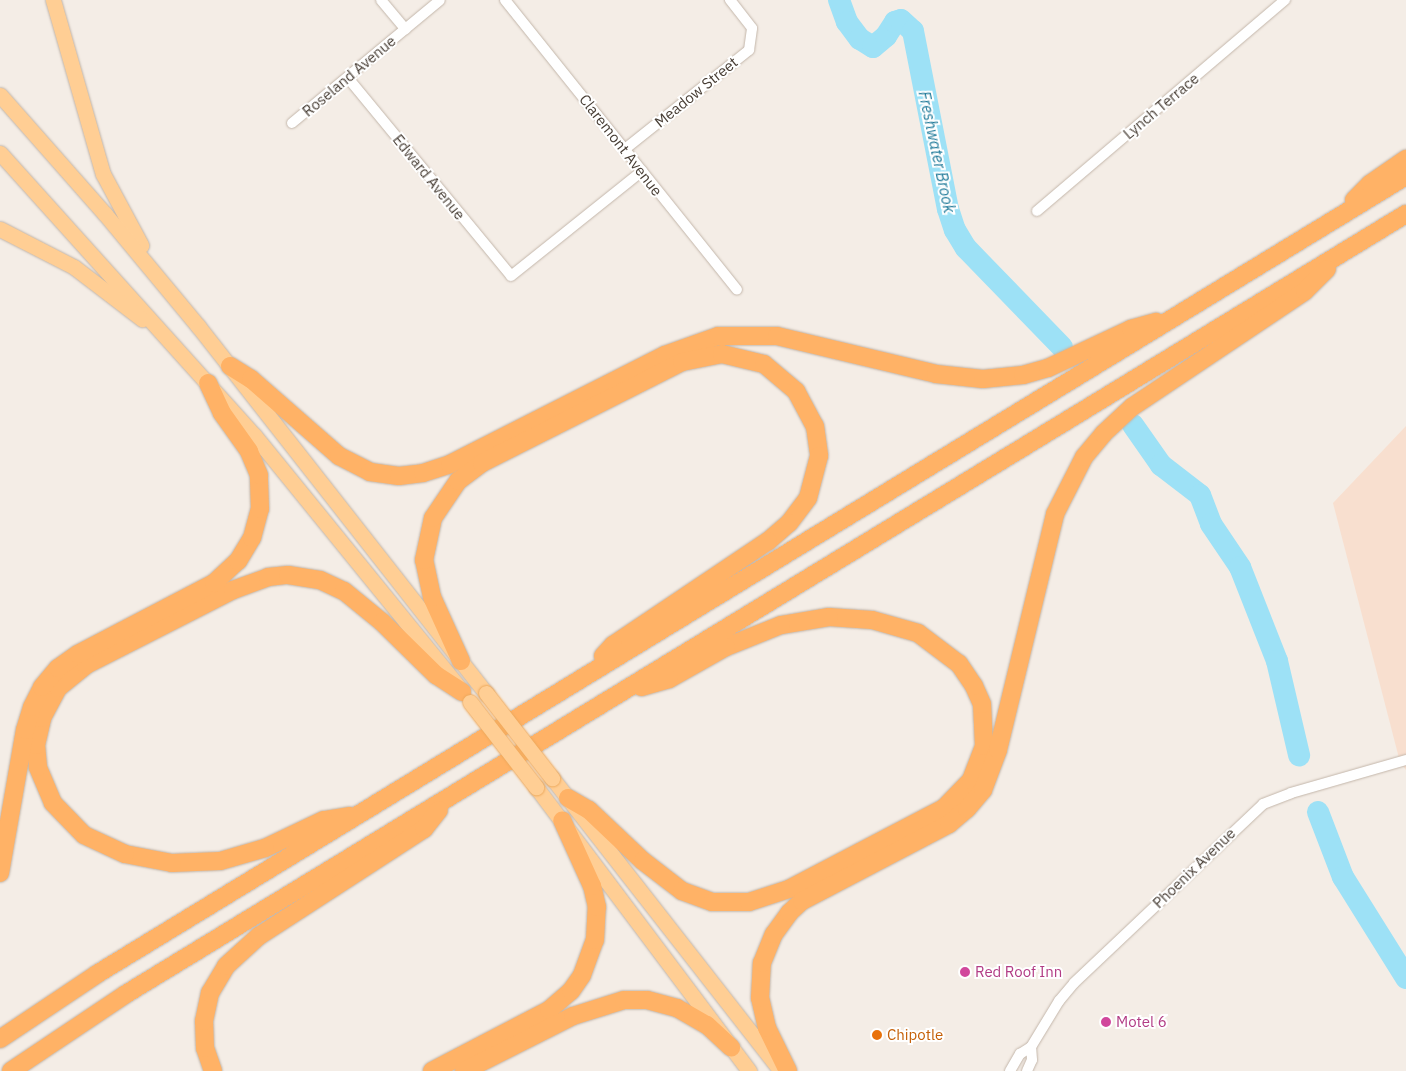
<!DOCTYPE html>
<html>
<head>
<meta charset="utf-8">
<style>
  body { margin:0 }
  #map { position:relative; width:1406px; height:1071px; overflow:hidden; background:#f4ede6; font-family:"IBM Plex Sans",sans-serif }
  div>[style] { position:absolute }
  .commercial>* { inset:0; background:#f8dfcf }
  .river>* { height:22px; margin:-11px; padding:0 11px; transform-origin:11px; border-radius:11px; background:#9de1f6 }
  .roads { filter:drop-shadow(0 0 1px #c3b6aa) drop-shadow(0 0 1px #c3b6aa) }
  .minor>* { height:10px; margin:-5px; padding:0 5px; transform-origin:5px; border-radius:5px; background:#fff }
  .primary>* { height:15px; margin:-7.5px; padding:0 7.5px; transform-origin:7.5px; border-radius:7.5px; background:#ffce94 }
  .motorway>* { height:18px; margin:-9px; padding:0 9px; transform-origin:9px; border-radius:9px; background:#ffb266 }
  .bridges { filter:drop-shadow(0 0 1px #eda85b) drop-shadow(0 0 1px #eda85b) }
  .primary-bridge>* { height:15px; margin:-7.5px; padding:0 7.5px; transform-origin:7.5px; border-radius:7.5px; background:#ffce94 }
  .dots>* { width:14px; height:14px; translate:-50% -50%; box-sizing:border-box; border:2px solid #fff; border-radius:50% }
  span { translate:-50% -50%; white-space:nowrap; text-align:center; line-height:1.15; -webkit-text-stroke:4px #fff; paint-order:stroke }
  .street-label { font-size:15px; color:#473d34 }
  .hotel-label { font-size:15px; color:#b23c85 }
  .left { translate:0 -50%; text-align:left }
  .food-label { font-size:15px; color:#c56008 }
  .water-label { font-size:16px; color:#217b9a; font-style:italic }
</style>
</head>
<body>
<div id="map">
  <div class="commercial">
    <i style="clip-path:polygon(1406px 426px,1406px 770px,1400px 762px,1333px 503px)"></i>
  </div>
  <div class="river">
    <i style="left:839px;top:0;width:23px;rotate:70deg"></i>
    <i style="left:847px;top:22px;width:21px;rotate:53deg"></i>
    <i style="left:860px;top:39px;width:15px;rotate:32deg"></i>
    <i style="left:873px;top:47px;width:17px;rotate:-40deg"></i>
    <i style="left:886px;top:36px;width:17px;rotate:-57deg"></i>
    <i style="left:895px;top:22px;width:6px;rotate:-18deg"></i>
    <i style="left:901px;top:20px;width:16px;rotate:43deg"></i>
    <i style="left:913px;top:31px;width:181px;rotate:78.9deg"></i>
    <i style="left:948px;top:209px;width:22px;rotate:72deg"></i>
    <i style="left:955px;top:230px;width:21px;rotate:59deg"></i>
    <i style="left:966px;top:248px;width:138px;rotate:45.9deg"></i>
    <i style="left:1133px;top:425px;width:49px;rotate:55deg"></i>
    <i style="left:1161px;top:465px;width:49px;rotate:37.6deg"></i>
    <i style="left:1200px;top:495px;width:31px;rotate:69deg"></i>
    <i style="left:1211px;top:524px;width:52px;rotate:56deg"></i>
    <i style="left:1240px;top:567px;width:101px;rotate:68.5deg"></i>
    <i style="left:1277px;top:661px;width:97px;rotate:76.8deg"></i>
    <i style="left:1318px;top:812px;width:70px;rotate:69deg"></i>
    <i style="left:1343px;top:877px;width:119px;rotate:58deg"></i>
  </div>
  <div class="roads">
    <div class="minor">
      <i style="left:381px;top:0;width:38px;rotate:50deg"></i>
      <i style="left:505px;top:0;width:371px;rotate:51.3deg"></i>
      <i style="left:348px;top:78px;width:256px;rotate:50.5deg"></i>
      <i style="left:511px;top:276px;width:168px;rotate:-38.7deg"></i>
      <i style="left:292px;top:123px;width:192px;rotate:-39.7deg"></i>
      <i style="left:625px;top:149px;width:159px;rotate:-38.6deg"></i>
      <i style="left:749px;top:50px;width:22px;rotate:-82deg"></i>
      <i style="left:752px;top:28px;width:36px;rotate:-128deg"></i>
      <i style="left:1037px;top:211px;width:326px;rotate:-40.4deg"></i>
      <i style="left:1010px;top:1071px;width:20px;rotate:-60deg"></i>
      <i style="left:1020px;top:1054px;width:13px;rotate:-32deg"></i>
      <i style="left:1031px;top:1047px;width:54px;rotate:-58.7deg"></i>
      <i style="left:1059px;top:1001px;width:23px;rotate:-50deg"></i>
      <i style="left:1074px;top:983px;width:260px;rotate:-43.4deg"></i>
      <i style="left:1263px;top:804px;width:30px;rotate:-21deg"></i>
      <i style="left:1291px;top:793px;width:120px;rotate:-16deg"></i>
      <i style="left:1027px;top:1071px;width:12px;rotate:-66deg"></i>
      <i style="left:1032px;top:1060px;width:13px;rotate:-94deg"></i>
    </div>
    <div class="primary">
      <i style="left:53px;top:0;width:181px;rotate:74deg"></i>
      <i style="left:103px;top:174px;width:81px;rotate:61.8deg"></i>
      <i style="left:0;top:95px;width:159px;rotate:48.6deg"></i>
      <i style="left:105px;top:214px;width:146px;rotate:50.3deg"></i>
      <i style="left:198px;top:326px;width:467px;rotate:51.9deg"></i>
      <i style="left:0;top:153px;width:380px;rotate:48deg"></i>
      <i style="left:254px;top:435px;width:322px;rotate:50.9deg"></i>
      <i style="left:0;top:229px;width:83px;rotate:27.2deg"></i>
      <i style="left:74px;top:267px;width:86px;rotate:37.4deg"></i>
      <i style="left:552px;top:778px;width:372px;rotate:52deg"></i>
      <i style="left:536px;top:787px;width:355px;rotate:53.1deg"></i>
    </div>
    <div class="motorway">
      <i style="left:1354px;top:200px;width:23px;rotate:-45deg"></i>
      <i style="left:1370px;top:184px;width:44px;rotate:-34.8deg"></i>
      <i style="left:230px;top:366px;width:25px;rotate:32deg"></i>
      <i style="left:251px;top:379px;width:117px;rotate:41.2deg"></i>
      <i style="left:339px;top:456px;width:35px;rotate:27deg"></i>
      <i style="left:370px;top:472px;width:29px;rotate:8deg"></i>
      <i style="left:399px;top:476px;width:24px;rotate:-7deg"></i>
      <i style="left:423px;top:473px;width:28px;rotate:-18deg"></i>
      <i style="left:450px;top:464px;width:241px;rotate:-26.9deg"></i>
      <i style="left:665px;top:355px;width:56px;rotate:-19.7deg"></i>
      <i style="left:718px;top:336px;width:59px"></i>
      <i style="left:777px;top:336px;width:163px;rotate:13.4deg"></i>
      <i style="left:936px;top:374px;width:47px;rotate:6.1deg"></i>
      <i style="left:983px;top:379px;width:40px;rotate:-5.7deg"></i>
      <i style="left:1023px;top:375px;width:26px;rotate:-16deg"></i>
      <i style="left:1048px;top:368px;width:92px;rotate:-25.2deg"></i>
      <i style="left:1131px;top:329px;width:26px;rotate:-16deg"></i>
      <i style="left:461px;top:661px;width:70px;rotate:-114.4deg"></i>
      <i style="left:432px;top:597px;width:38px;rotate:-102deg"></i>
      <i style="left:424px;top:560px;width:43px;rotate:-77.9deg"></i>
      <i style="left:433px;top:518px;width:45px;rotate:-56deg"></i>
      <i style="left:458px;top:481px;width:30px;rotate:-37deg"></i>
      <i style="left:482px;top:463px;width:224px;rotate:-26.8deg"></i>
      <i style="left:682px;top:362px;width:41px;rotate:-11.3deg"></i>
      <i style="left:722px;top:354px;width:43px;rotate:13.4deg"></i>
      <i style="left:764px;top:364px;width:42px;rotate:40.2deg"></i>
      <i style="left:796px;top:391px;width:40px;rotate:62deg"></i>
      <i style="left:815px;top:426px;width:30px;rotate:82deg"></i>
      <i style="left:819px;top:456px;width:43px;rotate:104.7deg"></i>
      <i style="left:808px;top:498px;width:31px;rotate:127deg"></i>
      <i style="left:789px;top:523px;width:28px;rotate:139deg"></i>
      <i style="left:768px;top:541px;width:187px;rotate:146.1deg"></i>
      <i style="left:613px;top:645px;width:15px;rotate:132deg"></i>
      <i style="left:568px;top:798px;width:24px;rotate:30deg"></i>
      <i style="left:589px;top:810px;width:74px;rotate:43.4deg"></i>
      <i style="left:643px;top:861px;width:49px;rotate:37.6deg"></i>
      <i style="left:682px;top:891px;width:32px;rotate:20deg"></i>
      <i style="left:712px;top:902px;width:37px"></i>
      <i style="left:749px;top:902px;width:42px;rotate:-18deg"></i>
      <i style="left:789px;top:889px;width:175px;rotate:-27.6deg"></i>
      <i style="left:944px;top:808px;width:39px;rotate:-46deg"></i>
      <i style="left:971px;top:780px;width:36px;rotate:-69deg"></i>
      <i style="left:984px;top:746px;width:42px;rotate:-92.7deg"></i>
      <i style="left:982px;top:704px;width:20px;rotate:-114deg"></i>
      <i style="left:974px;top:686px;width:27px;rotate:-124deg"></i>
      <i style="left:959px;top:664px;width:51px;rotate:-142.9deg"></i>
      <i style="left:918px;top:633px;width:48px;rotate:-164.2deg"></i>
      <i style="left:872px;top:620px;width:43px;rotate:-176deg"></i>
      <i style="left:829px;top:617px;width:49px;rotate:170.5deg"></i>
      <i style="left:781px;top:625px;width:59px;rotate:158.2deg"></i>
      <i style="left:726px;top:647px;width:65px;rotate:150.7deg"></i>
      <i style="left:669px;top:679px;width:29px;rotate:164deg"></i>
      <i style="left:350px;top:816px;width:26px;rotate:171deg"></i>
      <i style="left:324px;top:820px;width:65px;rotate:154.6deg"></i>
      <i style="left:265px;top:848px;width:47px;rotate:163.9deg"></i>
      <i style="left:220px;top:861px;width:48px;rotate:177.6deg"></i>
      <i style="left:172px;top:863px;width:48px;rotate:-169.2deg"></i>
      <i style="left:125px;top:854px;width:45px;rotate:-155.1deg"></i>
      <i style="left:84px;top:835px;width:45px;rotate:-134.1deg"></i>
      <i style="left:53px;top:803px;width:39px;rotate:-113deg"></i>
      <i style="left:38px;top:767px;width:22px;rotate:-95deg"></i>
      <i style="left:36px;top:745px;width:28px;rotate:-77deg"></i>
      <i style="left:42px;top:718px;width:34px;rotate:-62deg"></i>
      <i style="left:58px;top:688px;width:36px;rotate:-39deg"></i>
      <i style="left:86px;top:665px;width:165px;rotate:-27deg"></i>
      <i style="left:233px;top:590px;width:37px;rotate:-20deg"></i>
      <i style="left:268px;top:577px;width:20px;rotate:-6deg"></i>
      <i style="left:288px;top:575px;width:32px;rotate:9deg"></i>
      <i style="left:320px;top:580px;width:26px;rotate:25deg"></i>
      <i style="left:344px;top:591px;width:49px;rotate:39.2deg"></i>
      <i style="left:382px;top:622px;width:76px;rotate:44.5deg"></i>
      <i style="left:436px;top:675px;width:31px;rotate:33deg"></i>
      <i style="left:0;top:873px;width:145px;rotate:-80.1deg"></i>
      <i style="left:25px;top:730px;width:24px;rotate:-73deg"></i>
      <i style="left:32px;top:707px;width:22px;rotate:-63deg"></i>
      <i style="left:42px;top:687px;width:25px;rotate:-50deg"></i>
      <i style="left:58px;top:668px;width:24px;rotate:-35deg"></i>
      <i style="left:78px;top:654px;width:153px;rotate:-27.6deg"></i>
      <i style="left:214px;top:583px;width:33px;rotate:-43deg"></i>
      <i style="left:238px;top:561px;width:27px;rotate:-59deg"></i>
      <i style="left:252px;top:538px;width:30px;rotate:-75deg"></i>
      <i style="left:260px;top:509px;width:34px;rotate:-92deg"></i>
      <i style="left:259px;top:475px;width:26px;rotate:-113deg"></i>
      <i style="left:249px;top:451px;width:47px;rotate:-125.4deg"></i>
      <i style="left:222px;top:413px;width:33px;rotate:-115deg"></i>
      <i style="left:0;top:1039px;width:117px;rotate:-33.8deg"></i>
      <i style="left:97px;top:974px;width:1533px;rotate:-31.37deg"></i>
      <i style="left:11px;top:1071px;width:138px;rotate:-33.8deg"></i>
      <i style="left:126px;top:994px;width:1499px;rotate:-31.36deg"></i>
      <i style="left:213px;top:1071px;width:24px;rotate:-109deg"></i>
      <i style="left:205px;top:1048px;width:27px;rotate:-92deg"></i>
      <i style="left:204px;top:1021px;width:29px;rotate:-78deg"></i>
      <i style="left:210px;top:993px;width:31px;rotate:-59deg"></i>
      <i style="left:226px;top:966px;width:45px;rotate:-42.3deg"></i>
      <i style="left:259px;top:936px;width:197px;rotate:-33deg"></i>
      <i style="left:424px;top:829px;width:24px;rotate:-52deg"></i>
      <i style="left:432px;top:1071px;width:132px;rotate:-27.5deg"></i>
      <i style="left:549px;top:1010px;width:29px;rotate:-41deg"></i>
      <i style="left:571px;top:991px;width:19px;rotate:-55deg"></i>
      <i style="left:582px;top:975px;width:37px;rotate:-70deg"></i>
      <i style="left:595px;top:940px;width:33px;rotate:-87deg"></i>
      <i style="left:597px;top:907px;width:22px;rotate:-103deg"></i>
      <i style="left:592px;top:886px;width:72px;rotate:-114.4deg"></i>
      <i style="left:464px;top:1071px;width:122px;rotate:-26.8deg"></i>
      <i style="left:573px;top:1016px;width:53px;rotate:-17.4deg"></i>
      <i style="left:624px;top:1000px;width:23px"></i>
      <i style="left:647px;top:1000px;width:31px;rotate:15deg"></i>
      <i style="left:677px;top:1008px;width:34px;rotate:30deg"></i>
      <i style="left:707px;top:1025px;width:33px;rotate:43deg"></i>
      <i style="left:788px;top:1071px;width:48px;rotate:-116deg"></i>
      <i style="left:767px;top:1028px;width:31px;rotate:-103deg"></i>
      <i style="left:760px;top:998px;width:35px;rotate:-87deg"></i>
      <i style="left:762px;top:963px;width:31px;rotate:-68deg"></i>
      <i style="left:774px;top:934px;width:26px;rotate:-54deg"></i>
      <i style="left:789px;top:913px;width:18px;rotate:-43deg"></i>
      <i style="left:802px;top:901px;width:166px;rotate:-27.6deg"></i>
      <i style="left:949px;top:824px;width:23px;rotate:-40deg"></i>
      <i style="left:967px;top:809px;width:25px;rotate:-50deg"></i>
      <i style="left:983px;top:790px;width:43px;rotate:-69.4deg"></i>
      <i style="left:998px;top:750px;width:243px;rotate:-76.4deg"></i>
      <i style="left:1055px;top:514px;width:64px;rotate:-63deg"></i>
      <i style="left:1084px;top:457px;width:30px;rotate:-50deg"></i>
      <i style="left:1103px;top:434px;width:40px;rotate:-43deg"></i>
      <i style="left:1132px;top:407px;width:208px;rotate:-33.8deg"></i>
      <i style="left:1305px;top:291px;width:31px;rotate:-45deg"></i>
    </div>
  </div>
  <div class="bridges">
    <div class="primary-bridge">
      <i style="left:486px;top:693px;width:108px;rotate:52.2deg"></i>
      <i style="left:470px;top:702px;width:108px;rotate:52.2deg"></i>
    </div>
  </div>
  <div class="dots">
    <i style="left:965px;top:972px;background:#d1479c"></i>
    <i style="left:1106px;top:1022px;background:#d1479c"></i>
    <i style="left:877px;top:1035px;background:#e8710a"></i>
  </div>
  <div class="street-label">
    <span style="left:349px;top:76px;rotate:-40deg">Roseland Avenue</span>
    <span style="left:696px;top:92px;rotate:-39deg">Meadow Street</span>
    <span style="left:1161px;top:106px;rotate:-40deg">Lynch Terrace</span>
    <span style="left:621px;top:145px;rotate:52deg">Claremont Avenue</span>
    <span style="left:429px;top:177px;rotate:51deg">Edward Avenue</span>
    <span style="left:1194px;top:868px;rotate:-44deg">Phoenix Avenue</span>
  </div>
  <div class="hotel-label">
    <span class="left" style="left:975px;top:972px">Red Roof Inn</span>
    <span class="left" style="left:1116px;top:1022px">Motel 6</span>
  </div>
  <div class="food-label">
    <span class="left" style="left:887px;top:1035px">Chipotle</span>
  </div>
  <div class="water-label">
    <span style="left:937px;top:152px;rotate:78deg">Freshwater Brook</span>
  </div>
</div>
</body>
</html>
